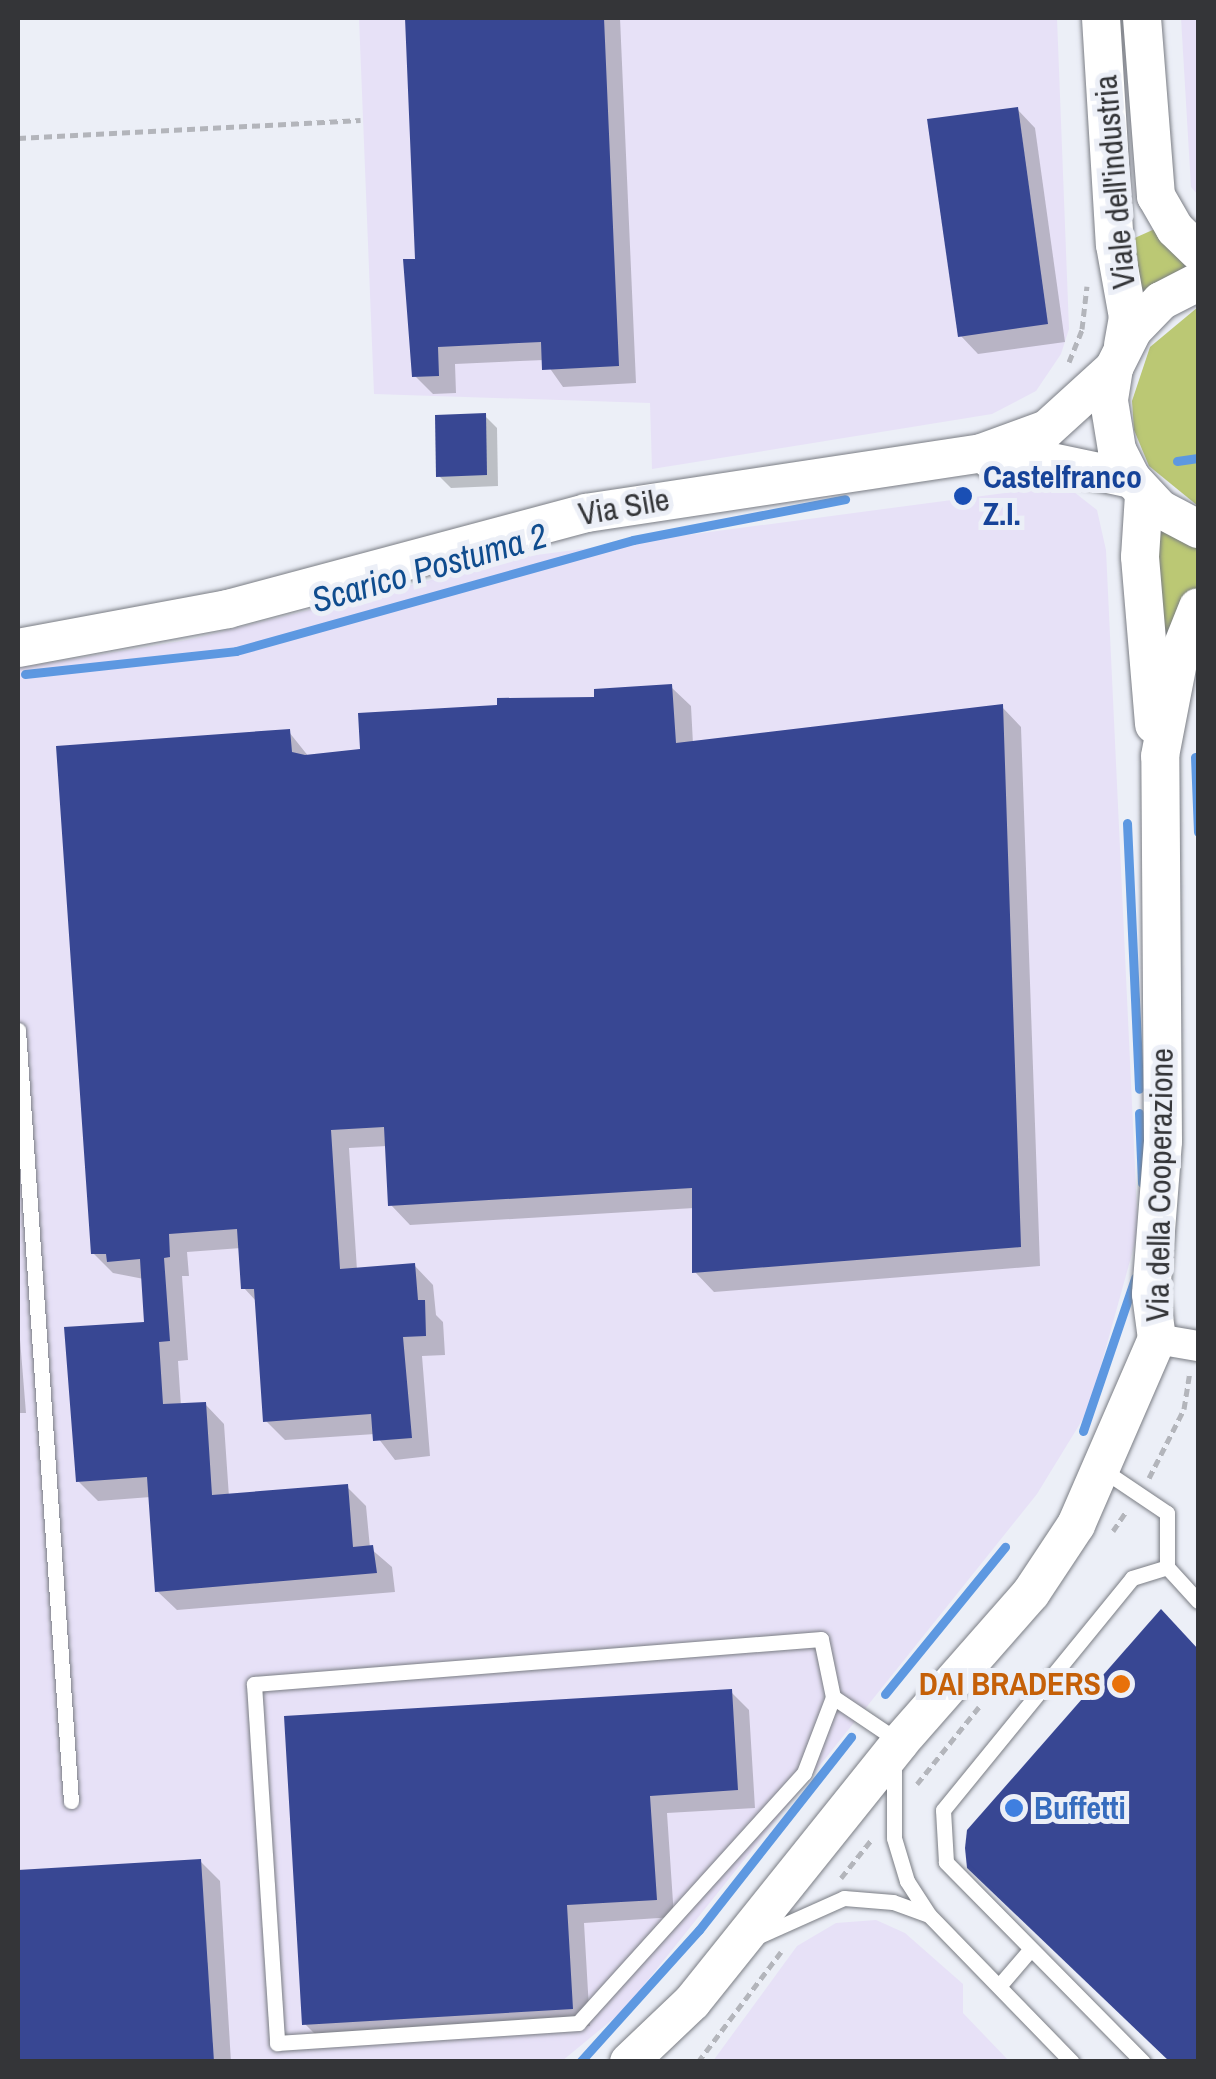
<!DOCTYPE html>
<html>
<head>
<meta charset="utf-8">
<style>
  body { margin:0 }
  #map { position:relative; width:1216px; height:2079px; overflow:hidden; background:#eceff7; font-family:"Archivo Narrow",sans-serif }
  div>[style] { position:absolute }
  .industrial>* { inset:0; background:#e7e1f7 }
  .green>* { inset:0; background:#bbc874 }
  .shadow>* { inset:0; background:#0003 }
  .stream>* { height:9px; margin:-4.5px; padding:0 4.5px; transform-origin:4.5px; border-radius:4.5px; background:#5d98e1 }
  .building>* { inset:0; background:#384793 }
  .path>* { height:5px; margin-top:-2.5px; transform-origin:0; background:repeating-linear-gradient(90deg,#b3b5bb 0 8px,transparent 0 13px) }
  .roads { filter:drop-shadow(0 0 2px #7a7d84) drop-shadow(0 0 2px #7a7d84) }
  .service>* { height:15px; margin:-7.5px; padding:0 7.5px; transform-origin:7.5px; border-radius:7.5px; background:#fff }
  .minor>* { height:30px; margin:-15px; padding:0 15px; transform-origin:15px; border-radius:15px; background:#fff }
  .tertiary>* { height:38px; margin:-19px; padding:0 19px; transform-origin:19px; border-radius:19px; background:#fff }
  .dots>* { width:28px; height:28px; translate:-50% -50%; box-sizing:border-box; border:5px solid #eceff7; border-radius:50% }
  span { translate:-50% -50%; white-space:nowrap; text-align:center; line-height:1.15; -webkit-text-stroke:10px #eceff7; paint-order:stroke }
  .street-label { font-size:32px; color:#343538 }
  .transit-label { font-size:32px; color:#164399; font-weight:700 }
  .left { translate:0 -50%; text-align:left }
  .food-label { font-size:32px; color:#c56008; font-weight:700 }
  .right { translate:-100% -50%; text-align:right }
  .shop-label { font-size:32px; color:#366cbe; font-weight:700 }
  .water-label { font-size:35px; color:#0f4c8e; font-style:italic }
  .frame { position:absolute; inset:0; border:20px solid #343538; pointer-events:none }
</style>
</head>
<body>
<div id="map">
  <div class="industrial">
    <i style="clip-path:polygon(359px 18px,1057px 18px,1069px 329px,1061px 354px,1036px 391px,992px 414px,652px 469px,650px 403px,374px 394px)"></i>
    <i style="clip-path:polygon(1181px 18px,1198px 18px,1198px 195px,1191px 187px)"></i>
    <i style="clip-path:polygon(1065px 485px,1097px 510px,1106px 550px,1138px 1232px,1089px 1409px,1037px 1494px,624px 2010px,562px 2061px,18px 2062px,18px 668px,187px 640px,529px 556px)"></i>
    <i style="clip-path:polygon(876px 1920px,905px 1933px,963px 1984px,963px 2013px,1009px 2061px,713px 2061px,797px 1946px,836px 1923px)"></i>
  </div>
  <div class="green">
    <i style="clip-path:polygon(1157px 228px,1194px 267px,1142px 298px,1128px 241px)"></i>
    <i style="clip-path:polygon(1198px 307px,1198px 506px,1149px 466px,1134px 430px,1132px 401px,1150px 347px)"></i>
    <i style="clip-path:polygon(1154px 524px,1198px 548px,1198px 588px,1165px 684px)"></i>
  </div>
  <div class="shadow">
    <i style="clip-path:polygon(407px 18px,620px 18px,636px 383px,563px 387px,544px 360px,455px 364px,456px 393px,433px 394px,414px 375px,418px 262px)"></i>
    <i style="clip-path:polygon(1017px 109px,1035px 128px,1065px 342px,978px 354px,960px 335px)"></i>
    <i style="clip-path:polygon(485px 416px,497px 428px,498px 486px,451px 488px,439px 476px)"></i>
    <i style="clip-path:polygon(671px 687px,691px 706px,693px 744px,1002px 707px,1021px 727px,1040px 1266px,714px 1292px,695px 1272px,694px 1208px,410px 1225px,391px 1205px,387px 1146px,349px 1148px,357px 1270px,414px 1265px,433px 1285px,436px 1315px,443px 1322px,445px 1355px,422px 1356px,430px 1456px,395px 1460px,375px 1434px,285px 1440px,266px 1421px,257px 1302px,244px 1288px,241px 1248px,187px 1252px,189px 1276px,182px 1276px,188px 1360px,178px 1361px,181px 1406px,205px 1404px,224px 1424px,229px 1497px,347px 1487px,366px 1506px,370px 1548px,392px 1567px,395px 1592px,177px 1610px,157px 1591px,151px 1497px,98px 1501px,78px 1481px,147px 1325px,144px 1279px,113px 1273px,93px 1253px,289px 732px,309px 757px,362px 751px)"></i>
    <i style="clip-path:polygon(18px 1315px,26px 1413px,18px 1413px)"></i>
    <i style="clip-path:polygon(1161px 1613px,1198px 1651px,1198px 2062px,1173px 2062px)"></i>
    <i style="clip-path:polygon(731px 1692px,749px 1710px,755px 1808px,667px 1813px,674px 1917px,584px 1923px,590px 2026px,323px 2042px,305px 2024px)"></i>
    <i style="clip-path:polygon(200px 1861px,220px 1881px,231px 2062px,18px 2062px,18px 1873px)"></i>
  </div>
  <div class="stream">
    <i style="left:1177px;top:461px;width:21px;rotate:-8deg"></i>
    <i style="left:25px;top:674px;width:212px;rotate:-6.2deg"></i>
    <i style="left:236px;top:651px;width:412px;rotate:-15.6deg"></i>
    <i style="left:633px;top:540px;width:216px;rotate:-10.9deg"></i>
    <i style="left:1195px;top:757px;width:75px;rotate:87.7deg"></i>
    <i style="left:1127px;top:823px;width:266px;rotate:87.4deg"></i>
    <i style="left:1139px;top:1113px;width:70px;rotate:87.5deg"></i>
    <i style="left:1083px;top:1431px;width:162px;rotate:-71.2deg"></i>
    <i style="left:885px;top:1694px;width:190px;rotate:-50.8deg"></i>
    <i style="left:580px;top:2062px;width:178px;rotate:-48deg"></i>
    <i style="left:699px;top:1930px;width:246px;rotate:-51.8deg"></i>
  </div>
  <div class="building">
    <i style="clip-path:polygon(405px 18px,604px 18px,619px 366px,542px 370px,541px 342px,438px 347px,439px 376px,412px 377px,403px 259px,415px 259px)"></i>
    <i style="clip-path:polygon(1018px 107px,1048px 324px,958px 337px,927px 119px)"></i>
    <i style="clip-path:polygon(486px 413px,487px 475px,436px 477px,435px 415px)"></i>
    <i style="clip-path:polygon(672px 684px,676px 743px,1003px 704px,1021px 1247px,692px 1273px,692px 1188px,388px 1206px,384px 1127px,331px 1130px,340px 1269px,415px 1263px,418px 1300px,425px 1300px,426px 1336px,403px 1337px,412px 1438px,373px 1441px,371px 1414px,263px 1422px,254px 1289px,241px 1289px,237px 1229px,169px 1234px,170px 1257px,164px 1258px,170px 1341px,159px 1342px,163px 1404px,206px 1402px,212px 1495px,348px 1484px,353px 1547px,373px 1545px,377px 1573px,155px 1592px,147px 1477px,76px 1482px,64px 1327px,144px 1322px,140px 1259px,107px 1262px,106px 1254px,91px 1254px,56px 746px,290px 729px,292px 752px,305px 755px,360px 749px,358px 713px,497px 705px,497px 698px,594px 697px,594px 689px)"></i>
    <i style="clip-path:polygon(1161px 1609px,1198px 1649px,1198px 2062px,1170px 2062px,967px 1868px,965px 1848px,967px 1830px)"></i>
    <i style="clip-path:polygon(732px 1689px,738px 1790px,650px 1796px,657px 1900px,567px 1905px,573px 2009px,302px 2025px,284px 1716px)"></i>
    <i style="clip-path:polygon(201px 1859px,214px 2062px,18px 2062px,18px 1870px)"></i>
  </div>
  <div class="path">
    <i style="left:18px;top:138px;width:343px;rotate:-3deg"></i>
    <i style="left:1069px;top:362px;width:35px;rotate:-68deg"></i>
    <i style="left:1082px;top:329px;width:43px;rotate:-83.4deg"></i>
    <i style="left:1149px;top:1478px;width:77px;rotate:-63.1deg"></i>
    <i style="left:1184px;top:1409px;width:36px;rotate:-81deg"></i>
    <i style="left:1113px;top:1531px;width:23px;rotate:-56deg"></i>
    <i style="left:917px;top:1784px;width:99px;rotate:-51.2deg"></i>
    <i style="left:841px;top:1878px;width:50px;rotate:-51.5deg"></i>
    <i style="left:698px;top:2062px;width:138px;rotate:-53deg"></i>
  </div>
  <div class="roads">
    <div class="service">
      <i style="left:18px;top:1030px;width:773px;rotate:86.07deg"></i>
      <i style="left:1103px;top:1470px;width:77px;rotate:33.9deg"></i>
      <i style="left:1167px;top:1513px;width:54px;rotate:90deg"></i>
      <i style="left:833px;top:1697px;width:59px;rotate:-101.7deg"></i>
      <i style="left:821px;top:1639px;width:569px;rotate:175.46deg"></i>
      <i style="left:254px;top:1684px;width:360px;rotate:86.3deg"></i>
      <i style="left:277px;top:2043px;width:302px;rotate:-3.8deg"></i>
      <i style="left:578px;top:2023px;width:337px;rotate:-47.9deg"></i>
      <i style="left:804px;top:1773px;width:81px;rotate:-69.1deg"></i>
      <i style="left:833px;top:1697px;width:81px;rotate:33.9deg"></i>
      <i style="left:894px;top:1762px;width:76px;rotate:90deg"></i>
      <i style="left:894px;top:1838px;width:45px;rotate:73.2deg"></i>
      <i style="left:907px;top:1881px;width:40px;rotate:57.1deg"></i>
      <i style="left:929px;top:1915px;width:205px;rotate:45.8deg"></i>
      <i style="left:759px;top:1936px;width:93px;rotate:-24.1deg"></i>
      <i style="left:844px;top:1898px;width:49px;rotate:4.7deg"></i>
      <i style="left:893px;top:1902px;width:38px;rotate:20deg"></i>
      <i style="left:999px;top:1986px;width:46px;rotate:-49.4deg"></i>
      <i style="left:1143px;top:2062px;width:281px;rotate:-134.6deg"></i>
      <i style="left:946px;top:1862px;width:52px;rotate:-93.3deg"></i>
      <i style="left:943px;top:1810px;width:299px;rotate:-50.8deg"></i>
      <i style="left:1132px;top:1578px;width:37px;rotate:-17deg"></i>
      <i style="left:1167px;top:1567px;width:46px;rotate:47.6deg"></i>
    </div>
    <div class="minor">
      <i style="left:1157px;top:1339px;width:42px;rotate:9.7deg"></i>
    </div>
    <div class="tertiary">
      <i style="left:1101px;top:18px;width:227px;rotate:86.5deg"></i>
      <i style="left:1115px;top:245px;width:73px;rotate:79.8deg"></i>
      <i style="left:1128px;top:317px;width:29px;rotate:100deg"></i>
      <i style="left:1142px;top:18px;width:179px;rotate:85.5deg"></i>
      <i style="left:1156px;top:196px;width:38px;rotate:60deg"></i>
      <i style="left:1175px;top:229px;width:32px;rotate:44deg"></i>
      <i style="left:1198px;top:282px;width:42px;rotate:152.8deg"></i>
      <i style="left:1161px;top:301px;width:40px;rotate:134deg"></i>
      <i style="left:1133px;top:330px;width:42px;rotate:116.6deg"></i>
      <i style="left:1114px;top:368px;width:33px;rotate:99deg"></i>
      <i style="left:1109px;top:401px;width:50px;rotate:80.7deg"></i>
      <i style="left:1117px;top:450px;width:33px;rotate:63deg"></i>
      <i style="left:1132px;top:479px;width:41px;rotate:47deg"></i>
      <i style="left:1160px;top:509px;width:43px;rotate:27.8deg"></i>
      <i style="left:991px;top:460px;width:56px;rotate:1deg"></i>
      <i style="left:1047px;top:461px;width:87px;rotate:12deg"></i>
      <i style="left:1144px;top:495px;width:62px;rotate:93.7deg"></i>
      <i style="left:1140px;top:557px;width:168px;rotate:85.2deg"></i>
      <i style="left:18px;top:648px;width:214px;rotate:-10.5deg"></i>
      <i style="left:228px;top:609px;width:371px;rotate:-15deg"></i>
      <i style="left:586px;top:513px;width:400px;rotate:-8.6deg"></i>
      <i style="left:981px;top:453px;width:70px;rotate:-20deg"></i>
      <i style="left:1047px;top:429px;width:91px;rotate:-42.3deg"></i>
      <i style="left:629px;top:2062px;width:87px;rotate:-43.6deg"></i>
      <i style="left:692px;top:2002px;width:333px;rotate:-51.3deg"></i>
      <i style="left:900px;top:1742px;width:198px;rotate:-48.7deg"></i>
      <i style="left:1031px;top:1593px;width:82px;rotate:-56.5deg"></i>
      <i style="left:1076px;top:1525px;width:203px;rotate:-66.5deg"></i>
      <i style="left:1157px;top:1339px;width:45px;rotate:-97.6deg"></i>
      <i style="left:1151px;top:1294px;width:153px;rotate:-85.5deg"></i>
      <i style="left:1163px;top:1141px;width:385px;rotate:-90.4deg"></i>
      <i style="left:1160px;top:756px;width:106px;rotate:-79.1deg"></i>
      <i style="left:1180px;top:652px;width:48px;rotate:-68.2deg"></i>
    </div>
  </div>
  <div class="dots">
    <i style="left:963px;top:496px;background:#1a4fb4"></i>
    <i style="left:1121px;top:1684px;background:#e8710a"></i>
    <i style="left:1014px;top:1808px;background:#3f7fe0"></i>
  </div>
  <div class="street-label">
    <span style="left:1115px;top:182px;rotate:-95deg">Viale dell'industria</span>
    <span style="left:624px;top:507px;rotate:-10deg">Via Sile</span>
    <span style="left:1160px;top:1185px;rotate:-89deg">Via della Cooperazione</span>
  </div>
  <div class="transit-label">
    <span class="left" style="left:983px;top:496px">Castelfranco<br>Z.I.</span>
  </div>
  <div class="food-label">
    <span class="right" style="left:1101px;top:1684px">DAI BRADERS</span>
  </div>
  <div class="shop-label">
    <span class="left" style="left:1034px;top:1808px">Buffetti</span>
  </div>
  <div class="water-label">
    <span style="left:429px;top:568px;rotate:-16deg">Scarico Postuma 2</span>
  </div>
  <div class="frame"></div>
</div>
</body>
</html>
